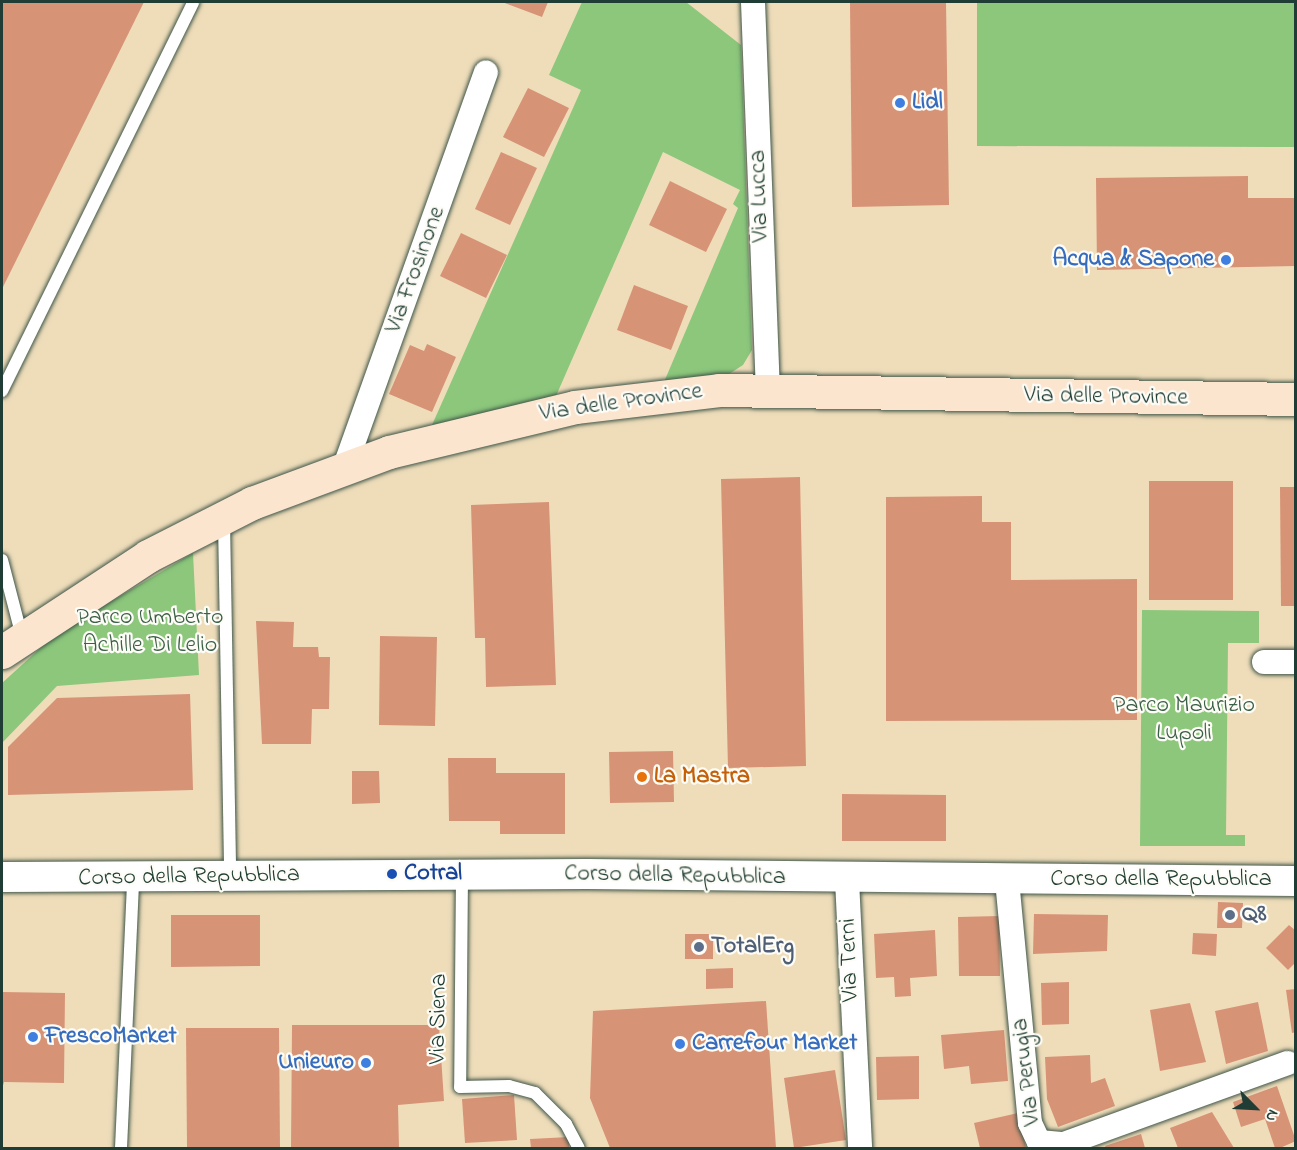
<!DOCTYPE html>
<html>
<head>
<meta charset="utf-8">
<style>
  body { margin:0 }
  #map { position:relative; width:1297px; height:1150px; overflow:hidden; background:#efddba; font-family:"Indie Flower",sans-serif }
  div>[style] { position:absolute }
  .green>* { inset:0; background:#8cc77c }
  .building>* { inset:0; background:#d79376 }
  .roads { filter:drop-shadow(0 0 2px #3e5548) drop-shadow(0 0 2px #3e5548) }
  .service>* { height:12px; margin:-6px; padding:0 6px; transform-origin:6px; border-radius:6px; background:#fff }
  .minor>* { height:24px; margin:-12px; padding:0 12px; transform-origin:12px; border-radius:12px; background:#fff }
  .tertiary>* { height:30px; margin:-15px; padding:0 15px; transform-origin:15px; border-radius:15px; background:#fff }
  .secondary>* { height:33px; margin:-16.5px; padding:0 16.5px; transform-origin:16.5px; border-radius:16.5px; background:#fce5cf }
  .dots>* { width:16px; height:16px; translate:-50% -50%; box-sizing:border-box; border:3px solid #fdfcf7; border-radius:50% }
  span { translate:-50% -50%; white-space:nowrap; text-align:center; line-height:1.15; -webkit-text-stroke:4.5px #fdfcf7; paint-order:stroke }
  .shop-label { font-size:24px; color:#366cbe; font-weight:700 }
  .left { translate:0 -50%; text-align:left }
  .right { translate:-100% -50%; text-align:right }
  .street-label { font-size:24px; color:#1f3d34 }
  .park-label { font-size:24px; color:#3a6046 }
  .food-label { font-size:24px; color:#c56008; font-weight:700 }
  .transit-label { font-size:24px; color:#164399; font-weight:700 }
  .service-label { font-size:24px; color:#4e5e75; font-weight:700 }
  .frame { position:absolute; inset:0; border:3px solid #1f3d34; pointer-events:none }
  .north { position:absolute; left:1225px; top:1078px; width:60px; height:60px; -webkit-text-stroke:4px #fdfcf7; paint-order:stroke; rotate:114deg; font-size:16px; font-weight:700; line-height:24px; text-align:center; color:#1f3d34 }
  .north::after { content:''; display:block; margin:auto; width:21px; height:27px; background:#1f3d34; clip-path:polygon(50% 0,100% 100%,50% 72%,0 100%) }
</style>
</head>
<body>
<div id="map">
  <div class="green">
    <i style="clip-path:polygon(582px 2px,686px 2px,741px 45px,752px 350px,743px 365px,729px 374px,664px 382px,738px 208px,733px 204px,740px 190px,663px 152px,556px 396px,432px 425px,581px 90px,549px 75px)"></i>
    <i style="clip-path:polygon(977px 2px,1295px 2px,1295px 147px,977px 146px)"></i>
    <i style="clip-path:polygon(193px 553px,199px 675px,57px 686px,2px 743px,2px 683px,56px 634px)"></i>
    <i style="clip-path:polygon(1142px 610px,1259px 611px,1259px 643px,1228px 643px,1226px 835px,1245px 835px,1245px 846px,1140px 846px)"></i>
  </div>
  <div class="building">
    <i style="clip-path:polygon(2px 2px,144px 2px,2px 289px)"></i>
    <i style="clip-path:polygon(502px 2px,548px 2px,542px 17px)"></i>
    <i style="clip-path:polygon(850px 2px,946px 2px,949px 205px,852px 207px)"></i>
    <i style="clip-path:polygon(528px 88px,569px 108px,544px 157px,503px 137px)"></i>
    <i style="clip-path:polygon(501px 152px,537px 168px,510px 225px,475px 209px)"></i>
    <i style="clip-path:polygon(1248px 176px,1248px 198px,1295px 198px,1296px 266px,1097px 270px,1096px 178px)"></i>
    <i style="clip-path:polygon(670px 181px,727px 209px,706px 252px,649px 225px)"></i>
    <i style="clip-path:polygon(461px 233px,507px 255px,486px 298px,440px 276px)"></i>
    <i style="clip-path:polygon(634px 285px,688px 306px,671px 350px,617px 330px)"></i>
    <i style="clip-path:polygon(427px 344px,456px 357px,432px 412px,389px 394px,410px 345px,424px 351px)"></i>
    <i style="clip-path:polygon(800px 477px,806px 766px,728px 768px,721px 479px)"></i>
    <i style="clip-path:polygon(1149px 481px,1233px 481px,1233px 600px,1149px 600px)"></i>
    <i style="clip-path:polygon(1280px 487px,1296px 487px,1296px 606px,1281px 606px)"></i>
    <i style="clip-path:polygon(982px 496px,982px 522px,1011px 522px,1011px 580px,1137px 579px,1137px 720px,886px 721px,886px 497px)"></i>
    <i style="clip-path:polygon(549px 502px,556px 685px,486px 687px,485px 638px,475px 638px,471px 505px)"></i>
    <i style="clip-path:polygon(256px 621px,294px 622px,293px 647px,318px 647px,319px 657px,330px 657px,329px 709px,312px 709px,311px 744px,262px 744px)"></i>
    <i style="clip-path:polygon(380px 636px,437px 637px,435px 726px,379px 725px)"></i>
    <i style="clip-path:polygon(190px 694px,193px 790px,8px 795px,8px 747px,57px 698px)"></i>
    <i style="clip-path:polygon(673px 751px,674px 802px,610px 803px,609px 752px)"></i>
    <i style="clip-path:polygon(448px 758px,496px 758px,496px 773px,565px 773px,565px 834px,500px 834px,500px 821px,449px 821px)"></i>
    <i style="clip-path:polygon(352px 771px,379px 771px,380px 803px,352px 804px)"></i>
    <i style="clip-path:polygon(842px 794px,946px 795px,946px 841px,842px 841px)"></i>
    <i style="clip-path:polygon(1218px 902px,1243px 903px,1242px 928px,1217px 928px)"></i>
    <i style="clip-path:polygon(1034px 914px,1108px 915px,1107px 951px,1033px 954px)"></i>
    <i style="clip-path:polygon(171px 915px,260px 915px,260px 966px,171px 967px)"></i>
    <i style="clip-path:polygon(999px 916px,1000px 976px,959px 976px,958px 917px)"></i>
    <i style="clip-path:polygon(1289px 925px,1296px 931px,1296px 962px,1288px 970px,1266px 948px)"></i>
    <i style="clip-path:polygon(935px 930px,937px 976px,910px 978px,911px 996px,895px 997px,894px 977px,876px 978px,874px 934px)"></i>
    <i style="clip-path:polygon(1193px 933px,1217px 934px,1216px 956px,1192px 954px)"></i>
    <i style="clip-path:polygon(685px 934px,713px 934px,713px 959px,685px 959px)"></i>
    <i style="clip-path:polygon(733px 968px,733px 988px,706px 989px,706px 969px)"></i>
    <i style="clip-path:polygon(1069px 982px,1069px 1024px,1042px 1025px,1041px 983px)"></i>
    <i style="clip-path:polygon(1296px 989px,1296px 1032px,1292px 1033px,1286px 990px)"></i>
    <i style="clip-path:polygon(2px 992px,65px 993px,64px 1083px,4px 1082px,2px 1089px)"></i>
    <i style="clip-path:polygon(766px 1001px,776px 1148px,610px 1148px,590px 1098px,593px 1011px)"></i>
    <i style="clip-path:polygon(1258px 1002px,1268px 1051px,1226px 1064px,1215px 1011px)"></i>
    <i style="clip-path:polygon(1190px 1003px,1206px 1062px,1160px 1071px,1150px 1010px)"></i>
    <i style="clip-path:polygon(292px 1025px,439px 1025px,444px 1101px,398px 1105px,399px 1148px,291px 1148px)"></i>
    <i style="clip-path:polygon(186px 1028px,279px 1028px,280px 1148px,187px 1148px)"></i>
    <i style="clip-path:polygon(1004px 1030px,1008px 1081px,971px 1084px,969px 1066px,944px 1069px,941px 1035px)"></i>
    <i style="clip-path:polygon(1090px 1055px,1091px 1083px,1105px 1078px,1115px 1106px,1058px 1127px,1047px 1099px,1045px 1057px)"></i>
    <i style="clip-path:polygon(919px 1056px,919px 1099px,877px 1100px,876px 1057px)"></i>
    <i style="clip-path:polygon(835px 1070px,846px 1140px,794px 1148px,784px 1078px)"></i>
    <i style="clip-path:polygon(1277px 1086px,1296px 1141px,1280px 1148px,1275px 1148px,1265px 1119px,1241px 1127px,1233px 1102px)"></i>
    <i style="clip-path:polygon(514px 1095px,517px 1140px,465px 1143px,462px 1099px)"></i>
    <i style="clip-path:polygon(1212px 1112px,1234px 1148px,1178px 1148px,1170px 1128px)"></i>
    <i style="clip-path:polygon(1018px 1113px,1026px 1148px,980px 1148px,974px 1123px)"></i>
    <i style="clip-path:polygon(1141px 1134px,1145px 1148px,1106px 1148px,1105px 1146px)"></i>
    <i style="clip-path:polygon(569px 1137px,569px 1148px,531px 1148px,530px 1139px)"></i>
  </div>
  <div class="roads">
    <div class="service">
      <i style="left:2px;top:391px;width:433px;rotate:-63.8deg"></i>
      <i style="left:224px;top:521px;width:355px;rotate:89deg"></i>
      <i style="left:2px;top:560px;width:80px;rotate:75.4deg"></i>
      <i style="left:462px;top:875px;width:212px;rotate:90.5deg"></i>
      <i style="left:460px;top:1087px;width:49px;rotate:-1.2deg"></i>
      <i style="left:509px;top:1086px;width:27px;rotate:15deg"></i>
      <i style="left:535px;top:1093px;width:44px;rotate:45deg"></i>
      <i style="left:566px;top:1124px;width:27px;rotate:62deg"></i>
      <i style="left:121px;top:1148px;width:269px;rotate:-87.4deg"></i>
    </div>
    <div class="minor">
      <i style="left:753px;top:2px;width:389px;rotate:87.8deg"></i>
      <i style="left:345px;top:466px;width:418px;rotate:-70.3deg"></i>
      <i style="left:1264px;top:662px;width:32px"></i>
      <i style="left:847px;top:880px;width:268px;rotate:87.2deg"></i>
      <i style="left:1007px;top:880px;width:244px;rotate:84.6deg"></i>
      <i style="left:1030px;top:1123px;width:21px;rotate:65deg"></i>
      <i style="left:1039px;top:1142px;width:25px;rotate:5deg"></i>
      <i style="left:1064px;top:1144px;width:238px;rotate:-19.9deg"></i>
    </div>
    <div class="tertiary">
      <i style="left:2px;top:877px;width:585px;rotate:-0.29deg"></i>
      <i style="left:587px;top:874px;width:709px;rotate:0.57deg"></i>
    </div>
    <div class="secondary">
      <i style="left:2px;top:652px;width:175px;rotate:-33.3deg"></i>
      <i style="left:148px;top:556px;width:117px;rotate:-27deg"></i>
      <i style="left:252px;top:503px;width:146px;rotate:-20.4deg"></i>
      <i style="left:389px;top:452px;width:191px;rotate:-13.6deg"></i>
      <i style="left:575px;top:407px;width:145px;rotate:-6.7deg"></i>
      <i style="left:719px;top:390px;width:577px;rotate:0.89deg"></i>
    </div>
  </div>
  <div class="dots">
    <i style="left:900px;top:103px;background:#3f7fe0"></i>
    <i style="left:1226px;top:260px;background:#3f7fe0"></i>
    <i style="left:642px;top:777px;background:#e8710a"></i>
    <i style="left:392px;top:874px;background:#1a4fb4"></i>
    <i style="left:1230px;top:915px;background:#5c6f8a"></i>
    <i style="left:699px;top:947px;background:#5c6f8a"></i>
    <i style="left:33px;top:1037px;background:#3f7fe0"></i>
    <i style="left:680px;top:1044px;background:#3f7fe0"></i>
    <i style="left:366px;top:1063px;background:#3f7fe0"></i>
  </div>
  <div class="shop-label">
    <span class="left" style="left:912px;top:103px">Lidl</span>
    <span class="right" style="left:1214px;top:260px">Acqua &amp; Sapone</span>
    <span class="left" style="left:45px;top:1037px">FrescoMarket</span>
    <span class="left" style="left:692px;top:1044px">Carrefour Market</span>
    <span class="right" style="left:354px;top:1063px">Unieuro</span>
  </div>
  <div class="street-label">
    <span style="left:760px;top:196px;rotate:-92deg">Via Lucca</span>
    <span style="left:416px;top:270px;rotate:-70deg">Via Frosinone</span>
    <span style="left:1106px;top:397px;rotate:1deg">Via delle Province</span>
    <span style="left:621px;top:403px;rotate:-8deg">Via delle Province</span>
    <span style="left:675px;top:876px;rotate:1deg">Corso della Repubblica</span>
    <span style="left:189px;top:877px;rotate:-1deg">Corso della Repubblica</span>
    <span style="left:1161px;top:880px">Corso della Repubblica</span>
    <span style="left:850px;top:960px;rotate:-92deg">Via Terni</span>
    <span style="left:439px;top:1019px;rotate:-89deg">Via Siena</span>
    <span style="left:1027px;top:1072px;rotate:-97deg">Via Perugia</span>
  </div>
  <div class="park-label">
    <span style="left:150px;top:632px">Parco Umberto<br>Achille Di Lelio</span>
    <span style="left:1184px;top:720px">Parco Maurizio<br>Lupoli</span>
  </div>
  <div class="food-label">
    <span class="left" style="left:654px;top:777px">La Mastra</span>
  </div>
  <div class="transit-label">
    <span class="left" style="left:404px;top:874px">Cotral</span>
  </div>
  <div class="service-label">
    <span class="left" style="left:1242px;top:915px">Q8</span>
    <span class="left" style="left:711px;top:947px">TotalErg</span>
  </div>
  <div class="frame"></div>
  <div class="north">N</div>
</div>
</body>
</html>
